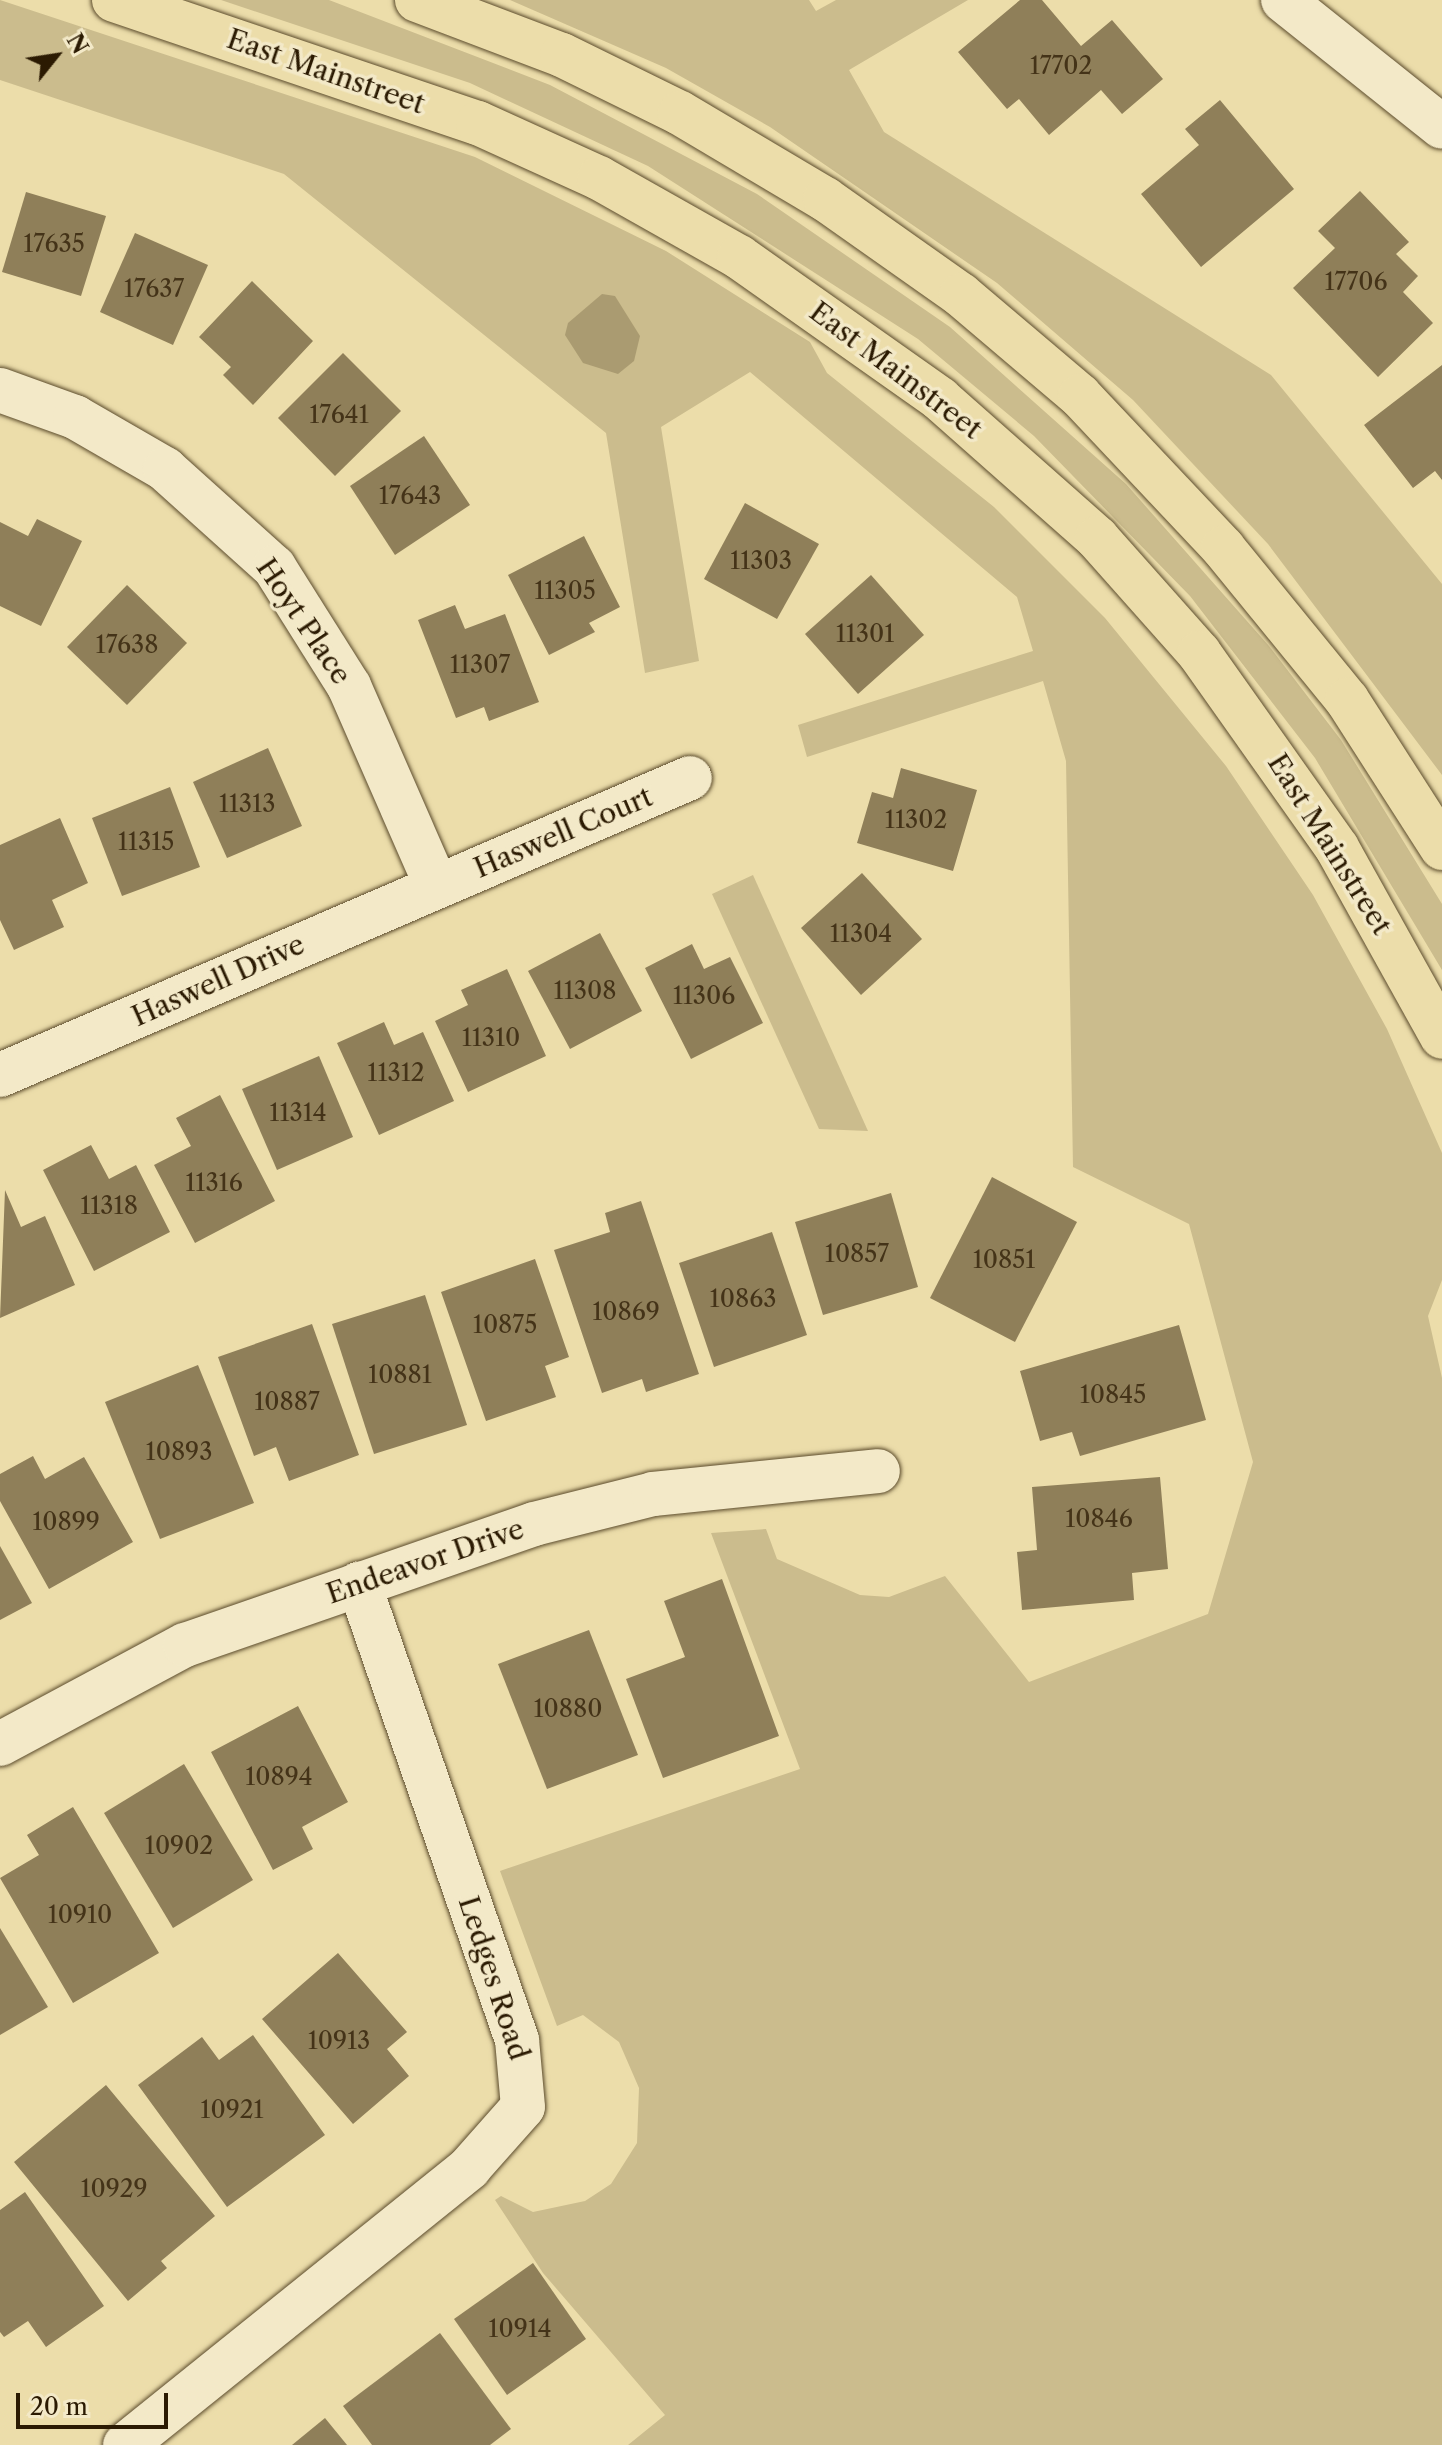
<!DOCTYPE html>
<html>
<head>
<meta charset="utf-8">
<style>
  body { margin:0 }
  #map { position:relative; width:1442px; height:2445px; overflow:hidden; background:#ecddaa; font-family:"Libre Caslon Text",serif }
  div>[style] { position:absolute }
  .green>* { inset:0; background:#cbbc8d }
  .water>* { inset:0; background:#aa9b71 }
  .building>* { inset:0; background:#8f7f59 }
  .roads { filter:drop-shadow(0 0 2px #5b4b2c) drop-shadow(0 0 2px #5b4b2c) }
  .minor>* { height:44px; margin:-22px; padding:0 22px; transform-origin:22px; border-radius:22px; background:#f3e9c8 }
  .major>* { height:44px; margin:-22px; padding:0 22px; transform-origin:22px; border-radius:22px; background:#ecddaa }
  span { translate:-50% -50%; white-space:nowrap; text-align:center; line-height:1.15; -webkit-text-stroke:7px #f3e9c8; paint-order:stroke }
  .number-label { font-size:24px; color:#443318 }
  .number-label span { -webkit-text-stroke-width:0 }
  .street-label { font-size:28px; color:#2b1a02 }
  .north { position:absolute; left:16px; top:16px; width:80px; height:80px; -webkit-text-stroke:6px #f3e9c8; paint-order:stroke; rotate:60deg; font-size:22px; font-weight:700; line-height:32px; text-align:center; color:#2b1a02 }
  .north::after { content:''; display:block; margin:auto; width:28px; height:36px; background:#2b1a02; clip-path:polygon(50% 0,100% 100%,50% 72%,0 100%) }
  .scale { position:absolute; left:16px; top:2393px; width:152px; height:36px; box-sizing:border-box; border:4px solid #2b1a02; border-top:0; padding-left:10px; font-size:24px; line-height:28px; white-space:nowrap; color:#2b1a02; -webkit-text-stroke:6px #f3e9c8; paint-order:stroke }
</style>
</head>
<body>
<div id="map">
  <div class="green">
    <i style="clip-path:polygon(0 0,475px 157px,666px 251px,810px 342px,827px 373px,994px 507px,1105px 618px,1226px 766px,1313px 895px,1387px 1029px,1442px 1153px,1442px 1280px,1428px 1316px,1442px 1378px,1442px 2445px,628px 2445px,665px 2415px,543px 2273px,495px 2200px,501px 2196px,533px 2212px,585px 2201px,611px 2184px,637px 2143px,639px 2088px,619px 2042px,583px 2015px,557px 2026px,500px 1871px,800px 1769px,711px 1533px,766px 1529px,777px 1559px,860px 1595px,889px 1597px,945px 1576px,1029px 1682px,1208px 1614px,1253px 1462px,1189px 1224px,1073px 1167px,1066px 761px,1043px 681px,807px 757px,798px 725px,1033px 651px,1017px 597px,750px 372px,661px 427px,699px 661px,645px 673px,606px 433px,284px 174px,0 80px)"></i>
    <i style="clip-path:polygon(221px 0,329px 0,550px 85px,757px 194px,950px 327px,1126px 484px,1269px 646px,1341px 740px,1442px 904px,1442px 970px,1315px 758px,1190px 596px,1034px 436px,918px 339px,648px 166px,470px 83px)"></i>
    <i style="clip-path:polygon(510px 0,809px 0,816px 11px,836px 0,968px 0,849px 70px,884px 132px,1271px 375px,1442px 584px,1442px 775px,1268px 544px,1133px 400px,997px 283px,770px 127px,666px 68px)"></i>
    <i style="clip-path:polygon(753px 875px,868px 1131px,819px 1129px,712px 894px)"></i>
  </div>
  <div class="water">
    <i style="clip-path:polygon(602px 294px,615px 296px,640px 336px,634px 361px,618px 374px,583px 363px,565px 335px,568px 323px)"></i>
  </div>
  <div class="building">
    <i style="clip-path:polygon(1020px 0,1042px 0,1081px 46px,1112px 20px,1163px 79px,1122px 114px,1101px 90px,1049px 135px,1019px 99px,1007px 109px,958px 52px)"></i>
    <i style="clip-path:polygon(1220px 100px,1294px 189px,1201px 267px,1141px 194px,1199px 145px,1185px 129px)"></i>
    <i style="clip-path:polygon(1360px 191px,1409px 242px,1396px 254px,1418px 276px,1403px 292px,1433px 323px,1378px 377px,1293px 288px,1335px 248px,1318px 231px)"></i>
    <i style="clip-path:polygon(26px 192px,106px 216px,81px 296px,2px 272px)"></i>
    <i style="clip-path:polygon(135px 233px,208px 265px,173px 345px,100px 312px)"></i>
    <i style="clip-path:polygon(252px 281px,313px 341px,253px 405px,223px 375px,231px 367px,199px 337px)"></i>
    <i style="clip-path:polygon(343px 353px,401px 411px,335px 476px,278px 418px)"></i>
    <i style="clip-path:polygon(1442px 365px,1442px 480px,1435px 471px,1413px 488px,1364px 425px)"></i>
    <i style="clip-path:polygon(424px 436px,470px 505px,395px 555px,350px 486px)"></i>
    <i style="clip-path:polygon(745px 503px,819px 544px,777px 619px,704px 579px)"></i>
    <i style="clip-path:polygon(37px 519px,82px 541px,41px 626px,0 606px,0 522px,28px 536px)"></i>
    <i style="clip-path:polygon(584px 536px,620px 607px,589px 623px,595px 632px,549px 655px,508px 575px)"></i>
    <i style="clip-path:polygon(871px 575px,924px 635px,858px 694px,805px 634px)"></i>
    <i style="clip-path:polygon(127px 585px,187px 643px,127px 705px,67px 647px)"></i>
    <i style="clip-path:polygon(455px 605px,465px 629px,505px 614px,539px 702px,489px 721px,484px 707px,456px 718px,418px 620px)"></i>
    <i style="clip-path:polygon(268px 748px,302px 826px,227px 858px,193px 782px)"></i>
    <i style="clip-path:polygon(901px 768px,977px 790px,953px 871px,857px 843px,872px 792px,893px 798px)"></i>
    <i style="clip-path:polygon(170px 787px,200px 867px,122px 896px,92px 818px)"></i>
    <i style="clip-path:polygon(60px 818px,88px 883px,52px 900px,64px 927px,14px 950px,0 920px,0 845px)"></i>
    <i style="clip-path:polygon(862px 873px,922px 939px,861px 995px,801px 928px)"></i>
    <i style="clip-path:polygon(600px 933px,642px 1011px,570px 1049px,528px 971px)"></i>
    <i style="clip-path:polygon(692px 944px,704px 969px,730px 957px,763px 1023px,691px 1059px,645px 968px)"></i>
    <i style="clip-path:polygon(507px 969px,546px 1056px,468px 1092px,435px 1021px,468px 1005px,461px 990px)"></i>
    <i style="clip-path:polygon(384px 1022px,394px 1045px,423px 1032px,454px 1101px,379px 1135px,337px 1043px)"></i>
    <i style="clip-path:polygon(319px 1056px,353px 1137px,277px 1170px,242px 1089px)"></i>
    <i style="clip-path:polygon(220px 1095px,275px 1201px,195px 1243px,154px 1165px,191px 1146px,176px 1118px)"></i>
    <i style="clip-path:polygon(91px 1145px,109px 1179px,136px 1165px,170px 1232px,94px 1271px,43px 1170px)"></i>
    <i style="clip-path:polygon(992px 1177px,1077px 1222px,1015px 1342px,930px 1298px)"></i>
    <i style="clip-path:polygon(5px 1190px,21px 1227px,45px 1216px,75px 1285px,0 1318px)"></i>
    <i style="clip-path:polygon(891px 1193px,918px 1287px,823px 1315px,795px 1222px)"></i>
    <i style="clip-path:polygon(641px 1201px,699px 1374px,646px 1392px,642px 1379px,602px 1393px,554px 1250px,610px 1232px,605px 1213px)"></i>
    <i style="clip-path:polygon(772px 1232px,807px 1335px,714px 1367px,679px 1263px)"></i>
    <i style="clip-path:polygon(535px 1259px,569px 1357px,545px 1366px,556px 1397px,486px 1421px,441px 1292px)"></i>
    <i style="clip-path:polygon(425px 1295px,467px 1425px,374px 1454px,332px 1324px)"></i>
    <i style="clip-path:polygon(312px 1324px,359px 1455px,289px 1481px,276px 1447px,254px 1456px,218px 1357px)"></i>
    <i style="clip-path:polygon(1179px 1325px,1206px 1420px,1080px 1456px,1072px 1432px,1040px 1441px,1020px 1371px)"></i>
    <i style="clip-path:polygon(198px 1365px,254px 1503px,160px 1539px,105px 1402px)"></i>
    <i style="clip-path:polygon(33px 1456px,45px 1479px,84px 1457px,133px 1542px,49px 1589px,0 1501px,0 1474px)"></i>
    <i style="clip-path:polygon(1160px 1477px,1168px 1569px,1132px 1573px,1134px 1600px,1022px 1610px,1017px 1552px,1037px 1550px,1032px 1487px)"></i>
    <i style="clip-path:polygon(0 1546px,32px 1603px,0 1620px)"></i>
    <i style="clip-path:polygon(722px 1579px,779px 1736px,663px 1778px,626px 1679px,685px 1657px,664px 1601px)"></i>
    <i style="clip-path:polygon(589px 1630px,638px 1755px,547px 1789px,498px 1664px)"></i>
    <i style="clip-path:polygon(298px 1706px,348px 1802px,302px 1827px,313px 1849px,273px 1870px,211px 1752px)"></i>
    <i style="clip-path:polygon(184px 1764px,253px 1880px,173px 1928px,104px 1813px)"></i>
    <i style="clip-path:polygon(73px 1807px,159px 1953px,73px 2003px,0 1878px,39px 1855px,27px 1835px)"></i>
    <i style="clip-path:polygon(0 1928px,48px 2007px,0 2035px)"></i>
    <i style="clip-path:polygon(338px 1953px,407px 2032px,387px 2049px,409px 2076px,353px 2124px,262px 2019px)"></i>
    <i style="clip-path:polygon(253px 2035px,325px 2135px,227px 2207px,138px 2085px,202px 2037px,219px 2060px)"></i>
    <i style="clip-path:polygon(106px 2085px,215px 2216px,161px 2261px,167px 2268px,128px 2301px,14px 2162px)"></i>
    <i style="clip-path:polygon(25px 2192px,104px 2306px,46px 2347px,28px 2321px,4px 2337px,0 2332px,0 2210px)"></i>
    <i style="clip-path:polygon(533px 2263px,586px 2339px,507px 2395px,454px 2319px)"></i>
    <i style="clip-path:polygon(440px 2333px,511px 2429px,490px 2445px,372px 2445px,343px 2406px)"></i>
    <i style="clip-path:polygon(325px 2418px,347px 2445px,292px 2445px)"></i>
  </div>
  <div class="roads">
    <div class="minor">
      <i style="left:1283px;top:0;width:203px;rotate:38.6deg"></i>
      <i style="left:0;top:390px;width:80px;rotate:19.8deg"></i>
      <i style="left:75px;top:417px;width:104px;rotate:30deg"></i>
      <i style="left:165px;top:469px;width:147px;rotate:42deg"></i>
      <i style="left:274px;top:567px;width:141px;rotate:57.8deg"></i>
      <i style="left:349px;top:686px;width:217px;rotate:66.4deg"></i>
      <i style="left:0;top:1075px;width:751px;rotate:-23.29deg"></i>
      <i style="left:0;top:1744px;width:210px;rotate:-28.2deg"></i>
      <i style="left:185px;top:1645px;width:369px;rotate:-19.1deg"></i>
      <i style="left:534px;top:1524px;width:123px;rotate:-14.1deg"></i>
      <i style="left:653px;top:1494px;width:226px;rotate:-5.8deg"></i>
      <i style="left:125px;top:2445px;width:442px;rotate:-38.8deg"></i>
      <i style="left:469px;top:2168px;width:81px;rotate:-48.5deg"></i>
      <i style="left:523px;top:2107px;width:67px;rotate:-95.1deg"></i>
      <i style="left:517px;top:2040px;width:483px;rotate:-109.1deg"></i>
    </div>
    <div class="major">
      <i style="left:114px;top:0;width:384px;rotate:18.7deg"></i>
      <i style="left:478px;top:123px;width:133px;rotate:24.4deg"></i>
      <i style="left:599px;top:178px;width:161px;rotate:29.4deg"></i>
      <i style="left:739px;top:257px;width:246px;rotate:35.2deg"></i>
      <i style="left:940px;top:399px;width:210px;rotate:41.5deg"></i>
      <i style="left:1097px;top:538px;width:154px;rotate:48.4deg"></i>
      <i style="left:1199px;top:653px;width:239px;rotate:54.7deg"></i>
      <i style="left:1337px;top:848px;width:216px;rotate:60.9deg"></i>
      <i style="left:417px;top:0;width:155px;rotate:20.8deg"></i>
      <i style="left:562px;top:55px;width:131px;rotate:26.2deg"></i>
      <i style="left:680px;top:113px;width:169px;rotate:30.7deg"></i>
      <i style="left:825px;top:199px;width:166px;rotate:35.2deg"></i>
      <i style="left:961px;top:295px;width:156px;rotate:40.3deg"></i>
      <i style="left:1080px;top:396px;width:209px;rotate:46.7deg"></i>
      <i style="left:1223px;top:548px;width:196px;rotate:50.8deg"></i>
      <i style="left:1347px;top:700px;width:176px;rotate:57.3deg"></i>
    </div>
  </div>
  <div class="number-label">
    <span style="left:1061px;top:66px">17702</span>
    <span style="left:54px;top:244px">17635</span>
    <span style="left:1356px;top:282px">17706</span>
    <span style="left:154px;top:289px">17637</span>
    <span style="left:339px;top:415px">17641</span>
    <span style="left:410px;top:496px">17643</span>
    <span style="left:761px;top:561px">11303</span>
    <span style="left:565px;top:591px">11305</span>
    <span style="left:865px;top:634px">11301</span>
    <span style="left:127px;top:645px">17638</span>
    <span style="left:480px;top:665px">11307</span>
    <span style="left:247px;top:804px">11313</span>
    <span style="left:916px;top:820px">11302</span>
    <span style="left:146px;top:842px">11315</span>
    <span style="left:861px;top:934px">11304</span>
    <span style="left:585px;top:991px">11308</span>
    <span style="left:704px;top:996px">11306</span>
    <span style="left:491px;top:1038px">11310</span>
    <span style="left:396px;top:1073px">11312</span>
    <span style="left:298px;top:1113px">11314</span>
    <span style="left:214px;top:1183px">11316</span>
    <span style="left:109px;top:1206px">11318</span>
    <span style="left:857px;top:1254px">10857</span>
    <span style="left:1004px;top:1260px">10851</span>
    <span style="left:743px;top:1299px">10863</span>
    <span style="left:626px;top:1312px">10869</span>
    <span style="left:505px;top:1325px">10875</span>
    <span style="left:400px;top:1375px">10881</span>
    <span style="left:1113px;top:1395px">10845</span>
    <span style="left:287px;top:1402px">10887</span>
    <span style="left:179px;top:1452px">10893</span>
    <span style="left:1099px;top:1519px">10846</span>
    <span style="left:66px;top:1522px">10899</span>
    <span style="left:568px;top:1709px">10880</span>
    <span style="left:279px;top:1777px">10894</span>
    <span style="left:179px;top:1846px">10902</span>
    <span style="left:80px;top:1915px">10910</span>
    <span style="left:339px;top:2041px">10913</span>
    <span style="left:232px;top:2110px">10921</span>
    <span style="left:114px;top:2189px">10929</span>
    <span style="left:520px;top:2329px">10914</span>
  </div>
  <div class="street-label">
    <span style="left:326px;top:71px;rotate:19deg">East Mainstreet</span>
    <span style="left:896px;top:370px;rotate:37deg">East Mainstreet</span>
    <span style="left:304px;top:621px;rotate:56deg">Hoyt Place</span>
    <span style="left:563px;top:832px;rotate:-23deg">Haswell Court</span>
    <span style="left:1330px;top:844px;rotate:58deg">East Mainstreet</span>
    <span style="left:218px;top:980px;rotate:-24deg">Haswell Drive</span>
    <span style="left:425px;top:1561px;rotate:-19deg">Endeavor Drive</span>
    <span style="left:494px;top:1978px;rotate:72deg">Ledges Road</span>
  </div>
  <div class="north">N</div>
  <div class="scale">20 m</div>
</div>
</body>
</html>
